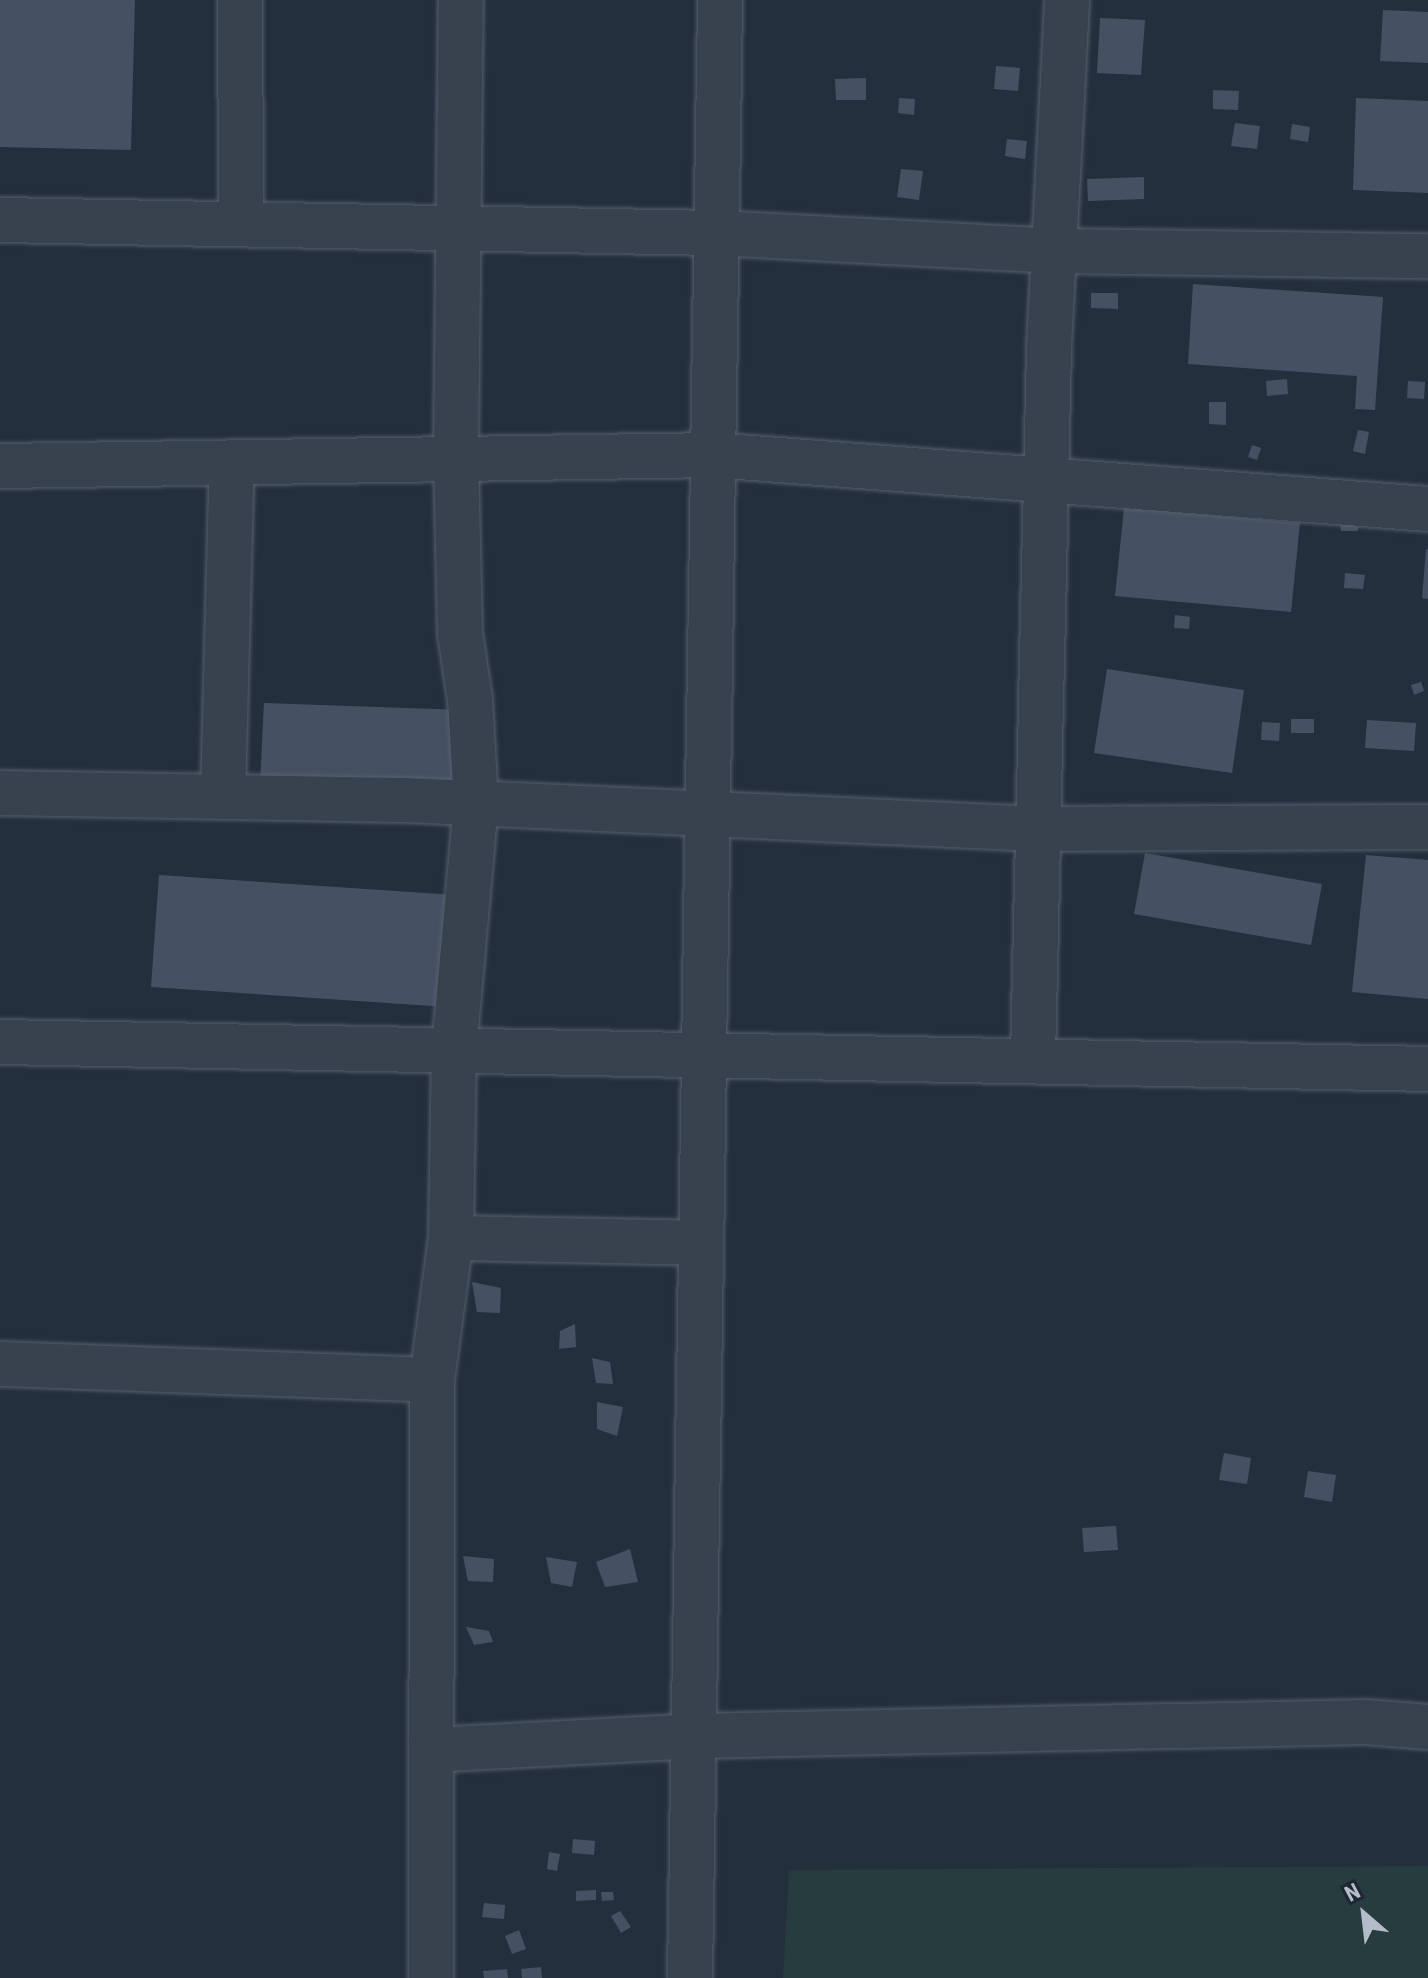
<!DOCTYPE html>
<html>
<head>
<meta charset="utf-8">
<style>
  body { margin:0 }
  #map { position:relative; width:1428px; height:1978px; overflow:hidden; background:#242f3e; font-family:"Roboto Condensed",sans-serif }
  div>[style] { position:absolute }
  .green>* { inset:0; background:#263c3f }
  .building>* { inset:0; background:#455162 }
  .roads { filter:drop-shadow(0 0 2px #565f6c) drop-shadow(0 0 2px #565f6c) }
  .minor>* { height:44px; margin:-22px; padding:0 22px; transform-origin:22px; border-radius:22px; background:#38414e }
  span { translate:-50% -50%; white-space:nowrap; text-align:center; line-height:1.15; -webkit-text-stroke:6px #1d2633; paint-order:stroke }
  .north { position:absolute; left:1324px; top:1874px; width:80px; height:80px; -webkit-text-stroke:6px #1d2633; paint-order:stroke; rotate:332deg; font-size:22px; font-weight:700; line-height:32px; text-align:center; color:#b4bcc9 }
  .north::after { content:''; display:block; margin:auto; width:28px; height:36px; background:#b4bcc9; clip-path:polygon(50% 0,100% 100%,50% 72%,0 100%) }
</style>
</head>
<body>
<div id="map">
  <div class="green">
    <i style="clip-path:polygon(1428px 1866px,1428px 1978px,783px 1978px,789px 1870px)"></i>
  </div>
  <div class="building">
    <i style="clip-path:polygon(0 0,135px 0,131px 150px,0 147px)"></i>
    <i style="clip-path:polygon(1383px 10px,1428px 12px,1428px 63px,1380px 61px)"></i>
    <i style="clip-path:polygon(1100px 18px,1145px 20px,1141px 75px,1097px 73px)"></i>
    <i style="clip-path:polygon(996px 66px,1020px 68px,1018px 91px,994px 89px)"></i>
    <i style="clip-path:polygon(866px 78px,866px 100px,836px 100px,835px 79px)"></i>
    <i style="clip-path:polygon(1213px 90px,1239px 91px,1238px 110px,1213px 109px)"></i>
    <i style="clip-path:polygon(899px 98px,915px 99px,914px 115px,898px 113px)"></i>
    <i style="clip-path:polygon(1356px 98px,1428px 101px,1428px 193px,1353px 190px)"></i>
    <i style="clip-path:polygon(1235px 123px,1260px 126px,1257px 149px,1231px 146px)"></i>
    <i style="clip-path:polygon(1292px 124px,1310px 127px,1308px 142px,1290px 139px)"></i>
    <i style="clip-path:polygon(1007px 139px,1027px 141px,1025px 159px,1005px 156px)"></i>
    <i style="clip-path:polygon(901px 169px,923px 171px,919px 200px,897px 197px)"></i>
    <i style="clip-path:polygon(1144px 177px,1144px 199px,1088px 201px,1087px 179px)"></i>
    <i style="clip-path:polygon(1193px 284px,1383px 297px,1375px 410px,1355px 409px,1357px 376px,1188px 364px)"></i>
    <i style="clip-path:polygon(1091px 293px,1118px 293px,1118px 309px,1091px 308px)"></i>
    <i style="clip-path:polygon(1287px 379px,1288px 394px,1267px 396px,1266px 381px)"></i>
    <i style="clip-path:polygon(1408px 381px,1425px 382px,1424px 399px,1407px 398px)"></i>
    <i style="clip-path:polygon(1209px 402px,1226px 402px,1226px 425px,1209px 424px)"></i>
    <i style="clip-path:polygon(1358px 430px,1369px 432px,1365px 454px,1353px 451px)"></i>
    <i style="clip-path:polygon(1252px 445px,1261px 448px,1257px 460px,1248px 457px)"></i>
    <i style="clip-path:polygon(1124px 508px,1300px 523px,1291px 612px,1115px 596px)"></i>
    <i style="clip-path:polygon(1340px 518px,1357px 518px,1358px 531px,1341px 531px)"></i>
    <i style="clip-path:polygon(1426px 549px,1428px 549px,1428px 599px,1422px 598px)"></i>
    <i style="clip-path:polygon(1345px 573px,1365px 575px,1363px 589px,1344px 588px)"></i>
    <i style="clip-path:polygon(1175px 615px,1190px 617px,1189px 629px,1174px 628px)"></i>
    <i style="clip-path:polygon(1107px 669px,1244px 690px,1232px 773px,1094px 753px)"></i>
    <i style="clip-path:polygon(1421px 682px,1424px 691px,1414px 695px,1411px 685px)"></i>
    <i style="clip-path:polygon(264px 703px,463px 710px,460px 791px,260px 784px)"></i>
    <i style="clip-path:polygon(1291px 719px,1314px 719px,1314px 733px,1291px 733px)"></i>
    <i style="clip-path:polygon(1367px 720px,1416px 723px,1414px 751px,1365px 748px)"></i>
    <i style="clip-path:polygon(1262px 722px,1280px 723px,1279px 741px,1261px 740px)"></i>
    <i style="clip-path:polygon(1145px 853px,1322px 884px,1311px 945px,1134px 914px)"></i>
    <i style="clip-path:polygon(1366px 855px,1428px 860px,1428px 999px,1352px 992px)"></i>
    <i style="clip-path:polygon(159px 875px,455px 895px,447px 1007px,151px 987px)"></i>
    <i style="clip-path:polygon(472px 1282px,501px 1288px,500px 1313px,477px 1312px)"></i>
    <i style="clip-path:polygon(575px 1324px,576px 1347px,559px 1349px,560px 1331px)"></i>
    <i style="clip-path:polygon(592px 1358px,610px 1362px,613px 1384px,596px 1383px)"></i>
    <i style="clip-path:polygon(597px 1402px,623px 1407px,617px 1436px,597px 1429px)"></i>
    <i style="clip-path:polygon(1224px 1453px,1251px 1458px,1247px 1484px,1219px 1480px)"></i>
    <i style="clip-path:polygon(1308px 1471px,1336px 1475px,1332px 1502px,1304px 1497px)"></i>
    <i style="clip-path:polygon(1116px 1526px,1118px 1550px,1084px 1552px,1082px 1528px)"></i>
    <i style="clip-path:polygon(630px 1549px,638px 1582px,605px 1587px,596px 1562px)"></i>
    <i style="clip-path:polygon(463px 1556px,494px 1559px,493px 1582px,468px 1581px)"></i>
    <i style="clip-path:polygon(546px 1557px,577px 1562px,572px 1587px,551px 1583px)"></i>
    <i style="clip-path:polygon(466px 1627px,489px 1631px,493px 1642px,474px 1645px)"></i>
    <i style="clip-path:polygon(573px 1839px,595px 1841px,594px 1855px,572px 1853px)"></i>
    <i style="clip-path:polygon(549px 1852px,560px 1854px,557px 1871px,547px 1869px)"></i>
    <i style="clip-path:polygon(596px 1890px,596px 1900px,576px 1901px,576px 1891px)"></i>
    <i style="clip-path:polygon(601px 1892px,613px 1892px,614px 1900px,602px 1901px)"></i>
    <i style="clip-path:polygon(484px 1903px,505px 1905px,504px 1919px,482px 1917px)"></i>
    <i style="clip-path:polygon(620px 1911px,631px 1927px,621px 1933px,611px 1916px)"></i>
    <i style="clip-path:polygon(519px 1930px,526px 1949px,512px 1954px,505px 1936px)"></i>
    <i style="clip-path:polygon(541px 1967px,542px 1978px,522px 1978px,521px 1969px)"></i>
    <i style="clip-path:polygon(507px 1969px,508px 1978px,484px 1978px,483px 1971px)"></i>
  </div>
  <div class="roads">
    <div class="minor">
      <i style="left:240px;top:0;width:224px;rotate:89.7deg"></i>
      <i style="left:0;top:220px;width:716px;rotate:1.04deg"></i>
      <i style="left:716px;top:233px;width:338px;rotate:3deg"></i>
      <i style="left:1054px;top:251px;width:374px;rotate:0.8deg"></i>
      <i style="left:0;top:466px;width:713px;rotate:-0.88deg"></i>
      <i style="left:713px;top:455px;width:717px;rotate:4.32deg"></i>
      <i style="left:0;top:793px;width:405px;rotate:1deg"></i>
      <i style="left:405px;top:800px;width:634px;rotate:2.62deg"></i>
      <i style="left:1038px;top:829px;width:390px;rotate:-0.3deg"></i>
      <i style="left:223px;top:797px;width:335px;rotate:-88.5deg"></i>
      <i style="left:0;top:1042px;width:1428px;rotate:1.08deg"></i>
      <i style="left:1033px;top:1059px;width:713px;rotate:-88.71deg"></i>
      <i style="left:1049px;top:346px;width:346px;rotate:-87deg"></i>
      <i style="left:451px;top:1238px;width:250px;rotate:1.1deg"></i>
      <i style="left:0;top:1364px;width:432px;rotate:2.1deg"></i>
      <i style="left:431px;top:1750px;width:263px;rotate:-3deg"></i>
      <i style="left:694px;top:1736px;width:672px;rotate:-1.19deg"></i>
      <i style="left:1366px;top:1722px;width:62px;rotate:4.6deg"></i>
      <i style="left:431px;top:1978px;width:598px;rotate:-89.9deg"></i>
      <i style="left:432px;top:1380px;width:143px;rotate:-82.4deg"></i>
      <i style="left:451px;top:1238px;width:188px;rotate:-89.1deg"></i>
      <i style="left:454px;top:1050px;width:248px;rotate:-84.9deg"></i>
      <i style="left:476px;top:803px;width:104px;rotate:-93.3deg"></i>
      <i style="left:470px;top:699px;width:66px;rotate:-98.7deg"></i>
      <i style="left:460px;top:634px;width:175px;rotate:-91.3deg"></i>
      <i style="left:456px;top:459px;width:459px;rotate:-89.4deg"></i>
      <i style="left:690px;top:1978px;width:1978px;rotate:-89.13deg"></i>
    </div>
  </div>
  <div class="north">N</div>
</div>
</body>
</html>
